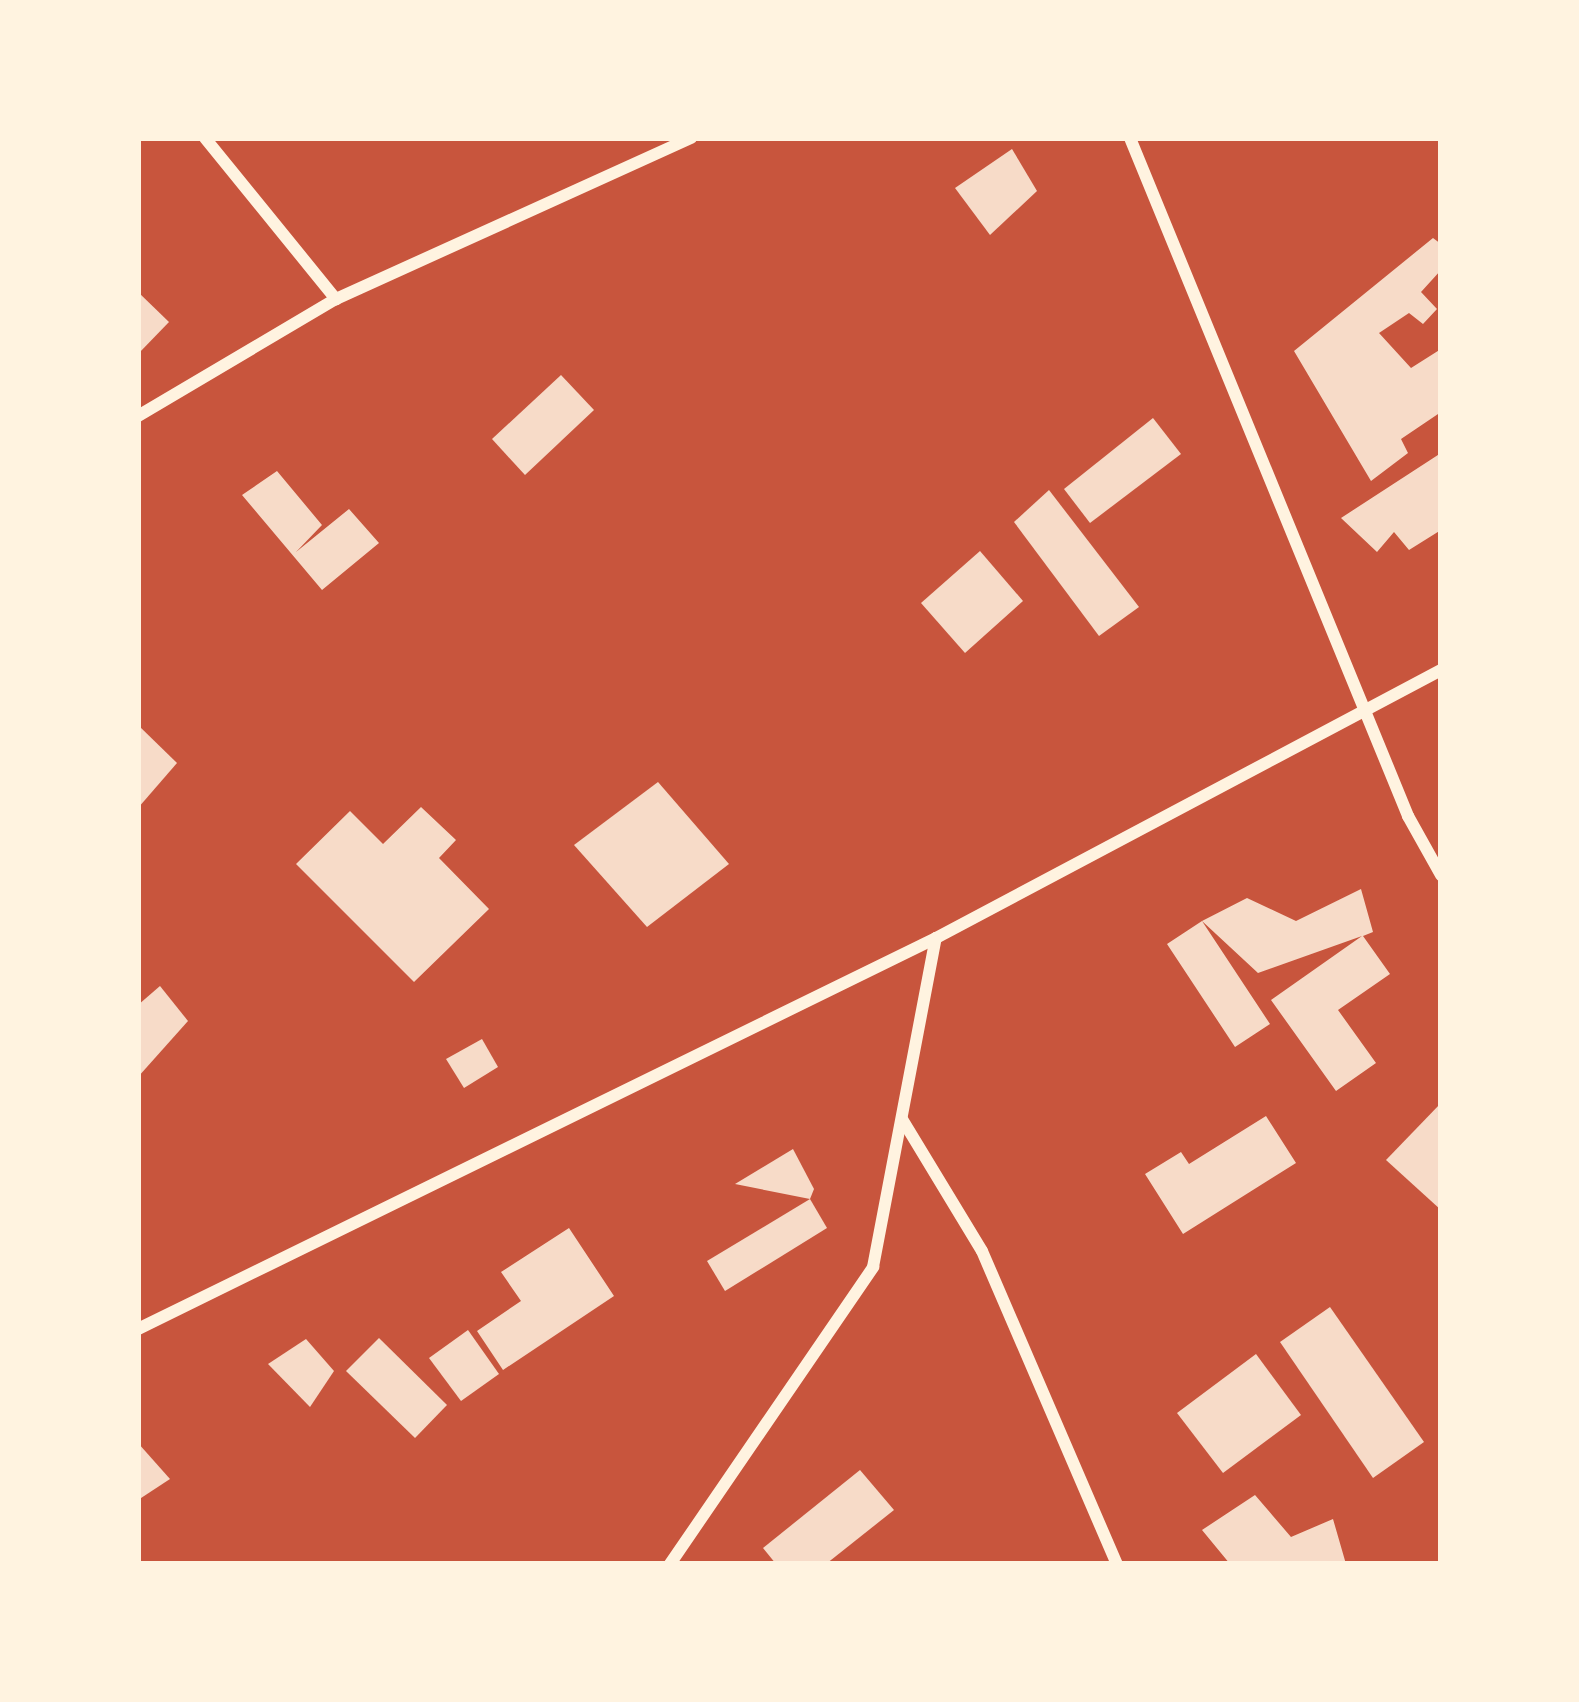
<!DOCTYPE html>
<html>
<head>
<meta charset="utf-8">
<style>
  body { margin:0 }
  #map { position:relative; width:1579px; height:1702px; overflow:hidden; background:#c8553d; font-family:Quicksand,sans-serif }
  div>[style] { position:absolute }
  .building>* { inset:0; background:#f7dbc8 }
  .minor>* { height:12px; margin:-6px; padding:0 6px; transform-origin:6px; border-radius:6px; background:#fff3e0 }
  span { translate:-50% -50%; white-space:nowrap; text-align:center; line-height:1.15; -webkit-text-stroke:12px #fff3e0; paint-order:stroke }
  .frame { position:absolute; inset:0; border:141px solid #fff3e0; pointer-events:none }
</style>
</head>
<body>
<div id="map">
  <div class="building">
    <i style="clip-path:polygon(1012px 149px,1037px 191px,990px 235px,955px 188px)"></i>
    <i style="clip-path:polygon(1433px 238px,1441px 244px,1441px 270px,1421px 292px,1437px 309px,1423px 324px,1409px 313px,1379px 333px,1411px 368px,1441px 349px,1441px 412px,1401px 439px,1408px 453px,1371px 481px,1294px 351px)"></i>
    <i style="clip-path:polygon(138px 292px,169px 322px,138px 354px)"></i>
    <i style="clip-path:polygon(561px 375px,594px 410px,525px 475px,492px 439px)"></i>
    <i style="clip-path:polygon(1153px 418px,1181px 454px,1090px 523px,1064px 489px)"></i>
    <i style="clip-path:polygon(1441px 453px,1441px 530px,1409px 550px,1394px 532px,1377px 552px,1341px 518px)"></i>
    <i style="clip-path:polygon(277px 471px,322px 525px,296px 552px,349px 509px,379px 543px,322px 590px,242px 495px)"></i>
    <i style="clip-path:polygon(1049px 490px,1139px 607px,1099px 636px,1014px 522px)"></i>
    <i style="clip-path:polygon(980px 551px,1023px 601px,965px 653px,921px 603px)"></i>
    <i style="clip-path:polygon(138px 725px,177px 763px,138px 808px)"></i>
    <i style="clip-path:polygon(658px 782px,729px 864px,647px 927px,574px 845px)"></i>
    <i style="clip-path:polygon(421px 807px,456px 840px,439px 858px,489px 909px,414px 982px,296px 864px,350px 811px,383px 844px)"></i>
    <i style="clip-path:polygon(1361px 889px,1373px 932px,1363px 936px,1390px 974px,1338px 1010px,1376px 1063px,1336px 1091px,1271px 1000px,1362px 936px,1258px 973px,1202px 921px,1270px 1024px,1235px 1047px,1167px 944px,1202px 921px,1247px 898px,1296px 921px)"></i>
    <i style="clip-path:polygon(160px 986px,188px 1021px,138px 1077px,138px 1005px)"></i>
    <i style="clip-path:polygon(482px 1039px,498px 1067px,464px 1088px,446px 1059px)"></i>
    <i style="clip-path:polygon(1441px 1103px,1441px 1210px,1386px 1160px)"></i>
    <i style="clip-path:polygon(1266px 1116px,1296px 1163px,1183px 1234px,1145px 1174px,1181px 1152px,1189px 1164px)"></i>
    <i style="clip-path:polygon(793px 1149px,814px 1189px,810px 1199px,735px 1184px)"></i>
    <i style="clip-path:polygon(810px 1199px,827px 1228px,725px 1291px,707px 1261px)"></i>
    <i style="clip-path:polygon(569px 1228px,614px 1296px,503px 1370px,477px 1331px,521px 1301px,501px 1272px)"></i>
    <i style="clip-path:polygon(1330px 1307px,1424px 1442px,1373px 1478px,1280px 1342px)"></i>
    <i style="clip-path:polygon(468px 1330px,499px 1374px,461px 1401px,429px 1358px)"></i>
    <i style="clip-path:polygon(379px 1338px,447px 1405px,415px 1438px,346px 1371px)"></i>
    <i style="clip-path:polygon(306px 1339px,334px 1371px,310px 1407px,268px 1364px)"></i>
    <i style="clip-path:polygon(1256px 1354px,1301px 1415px,1223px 1473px,1177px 1413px)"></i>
    <i style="clip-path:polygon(138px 1443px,170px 1479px,138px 1500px)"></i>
    <i style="clip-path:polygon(860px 1470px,894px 1510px,826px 1564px,776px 1564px,763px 1548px)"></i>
    <i style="clip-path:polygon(1255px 1495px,1291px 1537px,1333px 1519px,1346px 1564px,1230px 1564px,1202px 1530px)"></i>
  </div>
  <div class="minor">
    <i style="left:205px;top:138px;width:208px;rotate:50.9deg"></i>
    <i style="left:1130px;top:138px;width:733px;rotate:67.7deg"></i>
    <i style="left:1408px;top:816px;width:68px;rotate:60.8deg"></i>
    <i style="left:138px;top:416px;width:230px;rotate:-30.6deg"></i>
    <i style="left:336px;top:299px;width:390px;rotate:-24.4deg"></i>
    <i style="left:902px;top:1119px;width:154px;rotate:58.8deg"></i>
    <i style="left:982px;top:1251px;width:341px;rotate:66.7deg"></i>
    <i style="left:138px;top:1329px;width:889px;rotate:-26.1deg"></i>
    <i style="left:936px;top:938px;width:572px;rotate:-27.95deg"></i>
    <i style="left:670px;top:1564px;width:360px;rotate:-55.6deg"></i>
    <i style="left:873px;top:1267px;width:335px;rotate:-79.2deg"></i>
  </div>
  <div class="frame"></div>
</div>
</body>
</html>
